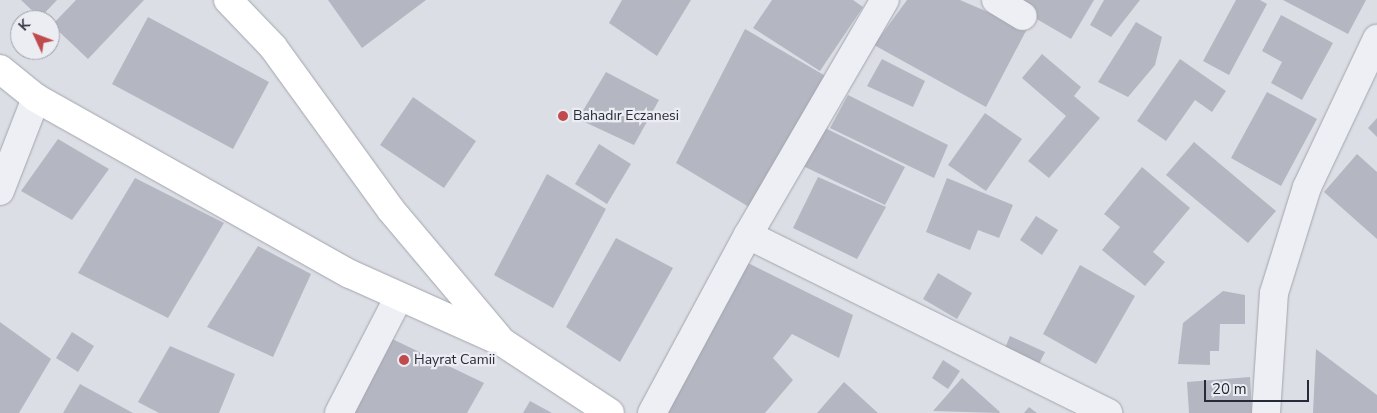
<!DOCTYPE html>
<html>
<head>
<meta charset="utf-8">
<style>
  body { margin:0 }
  #map { position:relative; width:1377px; height:413px; overflow:hidden; background:#dcdee5; font-family:"Nunito Sans",sans-serif }
  div>[style] { position:absolute }
  .building>* { inset:0; background:#b4b7c1 }
  .roads { filter:drop-shadow(0 0 1px #a2a5ae) drop-shadow(0 0 1px #a2a5ae) }
  .minor>* { height:28px; margin:-14px; padding:0 14px; transform-origin:14px; border-radius:14px; background:#eeeff4 }
  .secondary>* { height:28px; margin:-14px; padding:0 14px; transform-origin:14px; border-radius:14px; background:#fff }
  .dots>* { width:14px; height:14px; translate:-50% -50%; box-sizing:border-box; border:2px solid #ebedf3; border-radius:50% }
  span { translate:-50% -50%; white-space:nowrap; text-align:center; line-height:1.15; -webkit-text-stroke:4.5px #ebedf3; paint-order:stroke }
  .poi-label { font-size:14px; color:#272b39 }
  .left { translate:0 -50%; text-align:left }
  .north { position:absolute; left:10px; top:10px; width:50px; height:50px; box-sizing:border-box; background:#ebedf3; border:1px solid #9d9fa9; border-radius:50%; rotate:313deg; font-size:14px; font-weight:700; line-height:20px; text-align:center; color:#272b39 }
  .north::after { content:''; display:block; margin:auto; width:18px; height:22px; background:#c04b4c; clip-path:polygon(50% 0,100% 100%,50% 72%,0 100%) }
  .scale { position:absolute; left:1204px; top:380px; width:105px; height:22px; box-sizing:border-box; border:2px solid #272b39; border-top:0; padding-left:6px; font-size:15px; line-height:18px; white-space:nowrap; color:#272b39; -webkit-text-stroke:4px #ebedf3; paint-order:stroke }
</style>
</head>
<body>
<div id="map">
  <div class="building">
    <i style="clip-path:polygon(21px 0,57px 0,40px 18px)"></i>
    <i style="clip-path:polygon(76px 0,144px 0,88px 59px,52px 25px)"></i>
    <i style="clip-path:polygon(328px 0,426px 0,362px 48px)"></i>
    <i style="clip-path:polygon(622px 0,691px 0,657px 56px,609px 23px)"></i>
    <i style="clip-path:polygon(772px 0,853px 0,863px 7px,820px 71px,753px 28px)"></i>
    <i style="clip-path:polygon(907px 0,960px 0,1027px 29px,986px 107px,874px 45px)"></i>
    <i style="clip-path:polygon(1004px 0,1094px 0,1071px 39px)"></i>
    <i style="clip-path:polygon(1104px 0,1140px 0,1111px 37px,1090px 25px)"></i>
    <i style="clip-path:polygon(1236px 0,1260px 0,1267px 4px,1229px 75px,1203px 61px)"></i>
    <i style="clip-path:polygon(1283px 0,1366px 0,1348px 34px)"></i>
    <i style="clip-path:polygon(1281px 15px,1333px 43px,1302px 100px,1271px 83px,1282px 62px,1262px 51px)"></i>
    <i style="clip-path:polygon(148px 17px,269px 82px,233px 149px,112px 84px)"></i>
    <i style="clip-path:polygon(1136px 22px,1162px 37px,1155px 65px,1128px 97px,1098px 82px)"></i>
    <i style="clip-path:polygon(745px 29px,829px 78px,754px 210px,676px 163px)"></i>
    <i style="clip-path:polygon(1042px 54px,1081px 87px,1074px 96px,1100px 118px,1049px 178px,1028px 161px,1066px 116px,1022px 78px)"></i>
    <i style="clip-path:polygon(882px 59px,925px 81px,913px 107px,867px 86px)"></i>
    <i style="clip-path:polygon(1180px 59px,1226px 91px,1212px 112px,1195px 100px,1166px 141px,1137px 121px)"></i>
    <i style="clip-path:polygon(606px 72px,659px 100px,634px 145px,578px 119px)"></i>
    <i style="clip-path:polygon(1267px 92px,1317px 119px,1281px 186px,1231px 158px)"></i>
    <i style="clip-path:polygon(848px 95px,948px 145px,934px 178px,830px 128px)"></i>
    <i style="clip-path:polygon(413px 97px,476px 141px,444px 188px,380px 145px)"></i>
    <i style="clip-path:polygon(985px 113px,1022px 139px,986px 191px,948px 165px)"></i>
    <i style="clip-path:polygon(1377px 118px,1377px 137px,1368px 128px)"></i>
    <i style="clip-path:polygon(825px 128px,905px 167px,885px 205px,803px 166px)"></i>
    <i style="clip-path:polygon(58px 139px,109px 169px,72px 220px,21px 191px)"></i>
    <i style="clip-path:polygon(1194px 142px,1276px 211px,1248px 243px,1166px 175px)"></i>
    <i style="clip-path:polygon(599px 144px,631px 164px,607px 204px,575px 184px)"></i>
    <i style="clip-path:polygon(1357px 154px,1377px 172px,1377px 239px,1324px 192px)"></i>
    <i style="clip-path:polygon(1142px 167px,1190px 208px,1153px 252px,1165px 262px,1145px 286px,1102px 250px,1120px 227px,1104px 214px)"></i>
    <i style="clip-path:polygon(547px 174px,606px 209px,553px 308px,494px 275px)"></i>
    <i style="clip-path:polygon(818px 177px,886px 207px,857px 259px,793px 228px)"></i>
    <i style="clip-path:polygon(135px 178px,224px 223px,168px 318px,78px 273px)"></i>
    <i style="clip-path:polygon(947px 178px,1013px 205px,999px 238px,978px 230px,970px 250px,926px 232px)"></i>
    <i style="clip-path:polygon(1036px 216px,1058px 230px,1042px 255px,1020px 240px)"></i>
    <i style="clip-path:polygon(616px 238px,673px 268px,620px 362px,566px 327px)"></i>
    <i style="clip-path:polygon(258px 246px,311px 274px,273px 357px,207px 327px)"></i>
    <i style="clip-path:polygon(746px 262px,853px 315px,839px 358px,792px 334px,773px 358px,793px 380px,765px 413px,661px 413px)"></i>
    <i style="clip-path:polygon(1080px 265px,1135px 296px,1096px 364px,1043px 334px)"></i>
    <i style="clip-path:polygon(938px 273px,972px 293px,957px 319px,923px 299px)"></i>
    <i style="clip-path:polygon(1223px 291px,1245px 295px,1245px 324px,1220px 324px,1219px 351px,1210px 351px,1210px 365px,1178px 364px,1183px 323px)"></i>
    <i style="clip-path:polygon(0 322px,51px 359px,19px 413px,0 413px)"></i>
    <i style="clip-path:polygon(72px 332px,94px 346px,78px 372px,56px 358px)"></i>
    <i style="clip-path:polygon(386px 336px,484px 383px,467px 413px,347px 413px)"></i>
    <i style="clip-path:polygon(1010px 336px,1045px 352px,1039px 364px,1005px 348px)"></i>
    <i style="clip-path:polygon(170px 346px,235px 374px,219px 413px,159px 413px,138px 402px)"></i>
    <i style="clip-path:polygon(1316px 349px,1377px 395px,1377px 413px,1313px 413px)"></i>
    <i style="clip-path:polygon(943px 360px,960px 371px,948px 389px,932px 378px)"></i>
    <i style="clip-path:polygon(1250px 377px,1252px 413px,1189px 413px,1187px 382px)"></i>
    <i style="clip-path:polygon(962px 378px,1000px 412px,999px 413px,933px 411px)"></i>
    <i style="clip-path:polygon(844px 382px,878px 413px,817px 413px)"></i>
    <i style="clip-path:polygon(80px 384px,133px 413px,63px 413px)"></i>
    <i style="clip-path:polygon(530px 401px,552px 413px,523px 413px)"></i>
    <i style="clip-path:polygon(1029px 407px,1037px 413px,1024px 413px)"></i>
  </div>
  <div class="roads">
    <div class="minor">
      <i style="left:996px;top:0;width:31px;rotate:31deg"></i>
      <i style="left:0;top:191px;width:100px;rotate:-68.8deg"></i>
      <i style="left:748px;top:235px;width:402px;rotate:26.3deg"></i>
      <i style="left:339px;top:413px;width:131px;rotate:-62.7deg"></i>
      <i style="left:652px;top:413px;width:202px;rotate:-61.7deg"></i>
      <i style="left:748px;top:235px;width:272px;rotate:-59.8deg"></i>
      <i style="left:1266px;top:413px;width:120px;rotate:-86.2deg"></i>
      <i style="left:1274px;top:293px;width:111px;rotate:-72.7deg"></i>
      <i style="left:1307px;top:187px;width:164px;rotate:-64.7deg"></i>
    </div>
    <div class="secondary">
      <i style="left:228px;top:0;width:65px;rotate:46.2deg"></i>
      <i style="left:273px;top:47px;width:201px;rotate:54.1deg"></i>
      <i style="left:391px;top:210px;width:166px;rotate:49.9deg"></i>
      <i style="left:0;top:69px;width:46px;rotate:38.9deg"></i>
      <i style="left:36px;top:98px;width:360px;rotate:29.3deg"></i>
      <i style="left:350px;top:274px;width:167px;rotate:24.1deg"></i>
      <i style="left:502px;top:342px;width:129px;rotate:33.3deg"></i>
    </div>
  </div>
  <div class="dots">
    <i style="left:563px;top:116px;background:#c04b4c"></i>
    <i style="left:404px;top:360px;background:#c04b4c"></i>
  </div>
  <div class="poi-label">
    <span class="left" style="left:573px;top:116px">Bahadır Eczanesi</span>
    <span class="left" style="left:414px;top:360px">Hayrat Camii</span>
  </div>
  <div class="north">K</div>
  <div class="scale">20 m</div>
</div>
</body>
</html>
